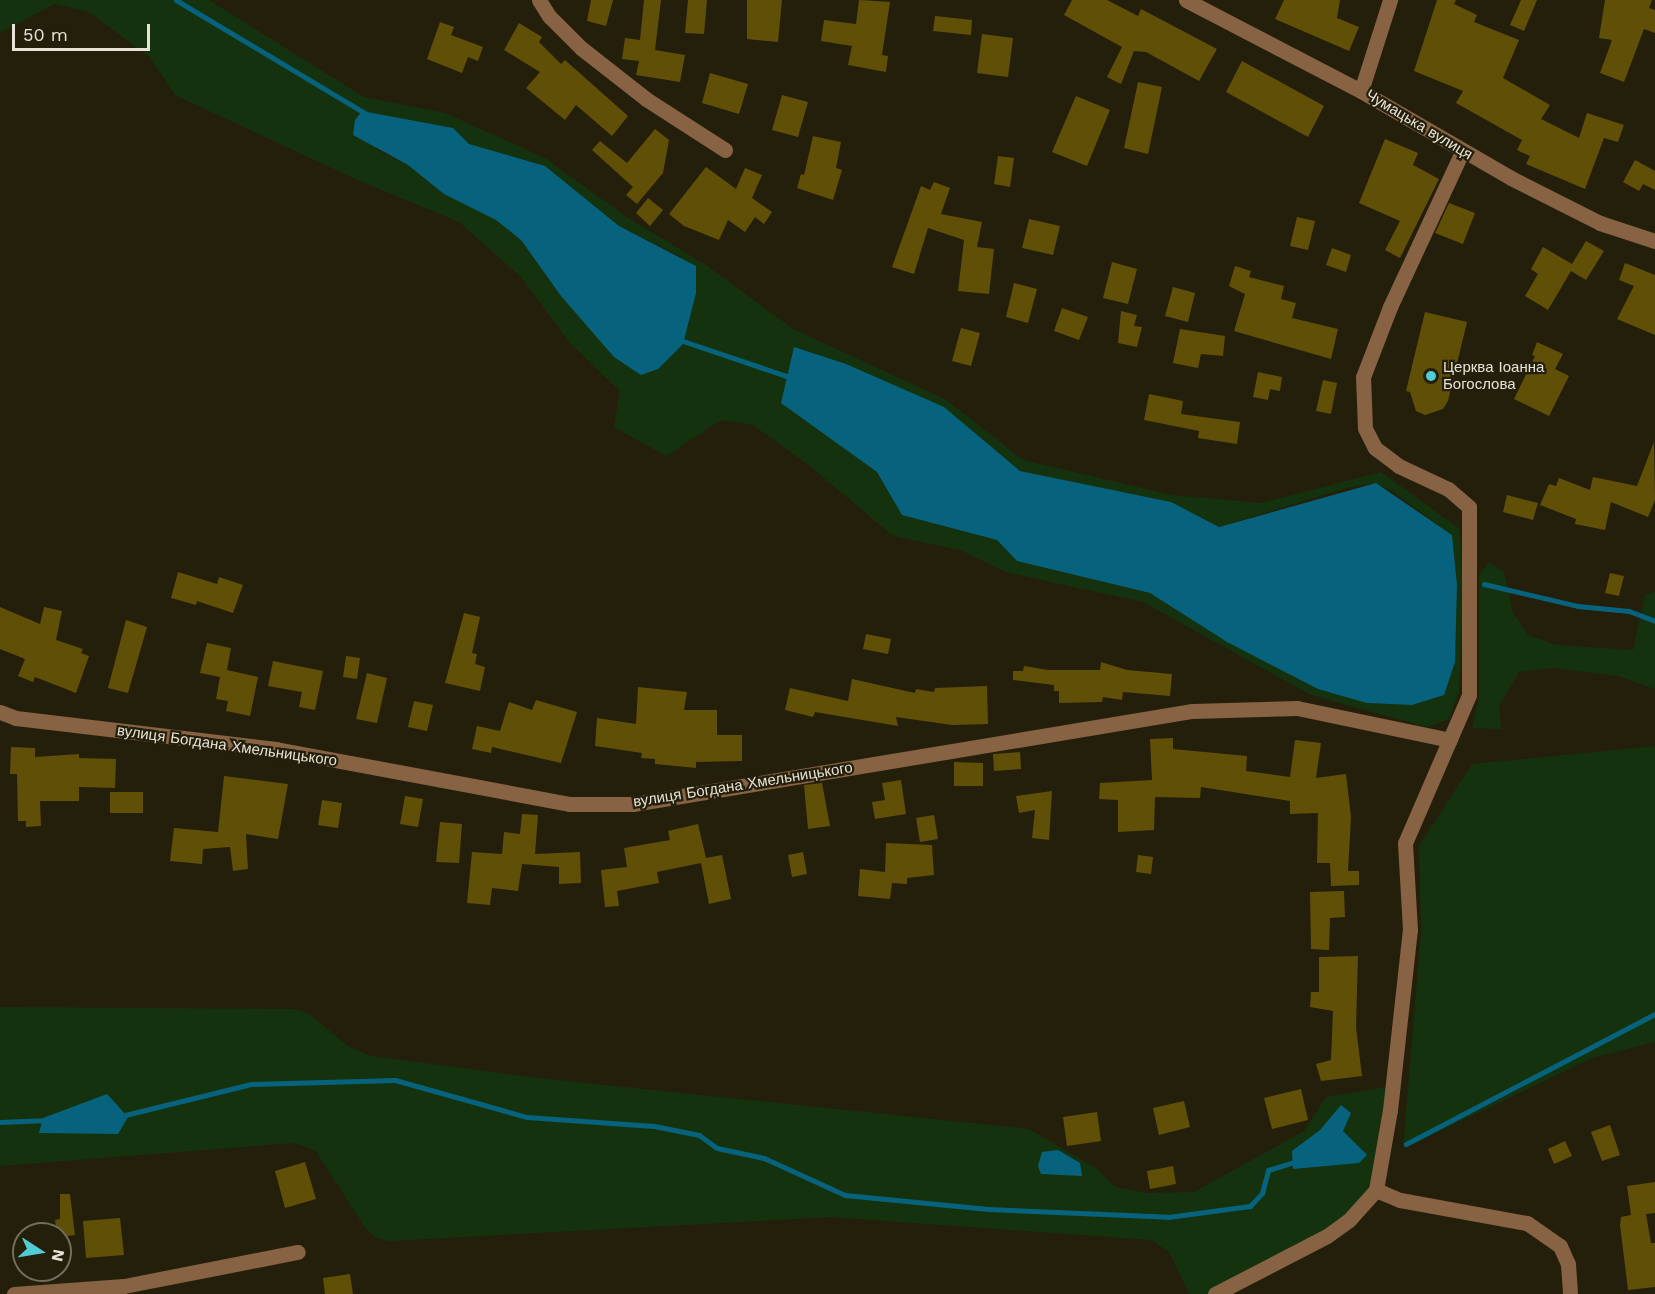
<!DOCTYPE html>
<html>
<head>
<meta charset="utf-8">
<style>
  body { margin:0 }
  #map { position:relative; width:1655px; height:1294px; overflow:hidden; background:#241f0b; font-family:"Work Sans",sans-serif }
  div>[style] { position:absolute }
  .green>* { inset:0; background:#15320f }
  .water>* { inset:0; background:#07637d }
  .stream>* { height:5px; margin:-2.5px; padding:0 2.5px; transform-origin:2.5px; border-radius:2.5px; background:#07637d }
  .building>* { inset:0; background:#604f07 }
  .minor>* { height:15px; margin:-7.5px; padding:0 7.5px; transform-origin:7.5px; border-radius:7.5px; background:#876243 }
  .dots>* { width:16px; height:16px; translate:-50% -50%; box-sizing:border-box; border:3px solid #241f0b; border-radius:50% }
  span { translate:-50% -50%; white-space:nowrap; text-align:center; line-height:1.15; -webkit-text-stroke:4.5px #241f0b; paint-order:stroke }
  .street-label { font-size:15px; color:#e6e2d6 }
  .poi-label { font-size:15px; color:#e6e2d6 }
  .left { translate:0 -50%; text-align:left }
  .north { position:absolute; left:12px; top:1222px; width:60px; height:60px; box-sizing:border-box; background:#241f0b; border:2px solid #726d5c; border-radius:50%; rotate:102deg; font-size:16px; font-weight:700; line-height:24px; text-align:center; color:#e6e2d6 }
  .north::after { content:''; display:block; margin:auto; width:21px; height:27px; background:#51ccd4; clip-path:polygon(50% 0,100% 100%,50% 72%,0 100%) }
  .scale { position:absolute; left:12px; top:24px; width:138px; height:27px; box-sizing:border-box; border:3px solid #e6e2d6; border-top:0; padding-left:8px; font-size:18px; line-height:21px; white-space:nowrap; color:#e6e2d6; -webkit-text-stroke:4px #241f0b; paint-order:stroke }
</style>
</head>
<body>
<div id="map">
  <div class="green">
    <i style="clip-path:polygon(evenodd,0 0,209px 0,364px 97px,445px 113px,545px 158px,628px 218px,706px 265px,793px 329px,945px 399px,1023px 460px,1172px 495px,1261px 503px,1381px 472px,1460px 529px,1463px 601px,1459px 692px,1449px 719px,1427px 727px,1311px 695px,1143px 602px,1006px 572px,960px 550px,893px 536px,810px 466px,753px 425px,721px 420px,666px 456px,614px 427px,620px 391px,570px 343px,522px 278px,459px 222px,351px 177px,175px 95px,150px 57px,87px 11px,54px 4px,0 33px,0 0,362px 111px,452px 128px,469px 144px,545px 166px,619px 226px,683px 258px,561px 296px,521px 240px,496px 220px,444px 194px,408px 165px,377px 150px,362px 111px,0 0,944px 407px,1020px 471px,1171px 502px,1219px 527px,1346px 488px,1376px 483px,1392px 491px,1452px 535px,1457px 585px,1455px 662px,1444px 695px,1412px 705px,1367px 703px,1227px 642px,1150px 593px,1017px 561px,997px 540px,902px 515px,877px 472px,944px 407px)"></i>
    <i style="clip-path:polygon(1489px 562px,1504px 572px,1513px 613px,1528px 635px,1556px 645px,1633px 650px,1645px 595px,1655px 591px,1655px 689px,1618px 676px,1553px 668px,1519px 672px,1499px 706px,1501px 729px,1472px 728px,1479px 698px,1479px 575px)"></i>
    <i style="clip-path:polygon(1655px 746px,1655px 1042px,1592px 1058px,1403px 1149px,1421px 932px,1419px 846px,1472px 764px)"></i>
    <i style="clip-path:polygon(0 1007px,293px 1009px,308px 1013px,349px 1047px,371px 1056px,547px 1079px,1029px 1129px,1097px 1169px,1115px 1187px,1146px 1193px,1194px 1192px,1304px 1131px,1326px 1097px,1393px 1086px,1376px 1190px,1349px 1220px,1215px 1294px,1189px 1294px,1170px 1253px,1152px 1240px,831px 1217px,389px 1241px,375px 1237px,365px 1227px,315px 1150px,293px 1143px,0 1166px)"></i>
  </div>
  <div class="water">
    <i style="clip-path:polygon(362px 111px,453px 128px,469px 144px,545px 166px,619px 226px,696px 266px,696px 293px,683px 344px,658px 369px,641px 375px,614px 357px,561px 296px,521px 240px,496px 220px,444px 194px,408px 165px,353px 135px,355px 120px)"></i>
    <i style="clip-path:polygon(794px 347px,846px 364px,944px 407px,1020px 471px,1171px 502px,1219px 527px,1376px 483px,1452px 535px,1457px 585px,1455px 662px,1444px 695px,1412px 705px,1367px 703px,1318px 689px,1227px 642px,1150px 593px,1017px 561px,997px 540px,902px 515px,877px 472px,781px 403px)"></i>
    <i style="clip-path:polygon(107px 1094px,128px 1117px,118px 1134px,39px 1133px,43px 1118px)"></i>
    <i style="clip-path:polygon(1341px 1105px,1351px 1113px,1343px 1131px,1367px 1155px,1359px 1163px,1293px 1169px,1292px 1151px,1320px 1130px)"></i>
    <i style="clip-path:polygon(1058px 1150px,1080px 1163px,1082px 1176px,1041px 1174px,1038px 1166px,1042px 1152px)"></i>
  </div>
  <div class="stream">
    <i style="left:176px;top:0;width:224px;rotate:30.9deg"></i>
    <i style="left:680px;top:340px;width:115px;rotate:18.7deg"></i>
    <i style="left:1484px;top:584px;width:97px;rotate:13.2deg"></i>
    <i style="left:1578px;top:606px;width:51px;rotate:5.6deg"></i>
    <i style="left:1629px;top:611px;width:28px;rotate:21deg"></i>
    <i style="left:121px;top:1116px;width:134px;rotate:-13.8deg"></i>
    <i style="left:251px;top:1084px;width:144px;rotate:-1.6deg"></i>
    <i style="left:395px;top:1080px;width:137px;rotate:15.7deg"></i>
    <i style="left:527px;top:1117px;width:127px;rotate:4.1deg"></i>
    <i style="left:654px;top:1126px;width:46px;rotate:11.3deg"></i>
    <i style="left:699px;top:1135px;width:22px;rotate:36deg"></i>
    <i style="left:717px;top:1148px;width:48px;rotate:12deg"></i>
    <i style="left:764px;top:1158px;width:89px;rotate:24.6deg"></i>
    <i style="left:845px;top:1195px;width:144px;rotate:5.6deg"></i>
    <i style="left:988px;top:1209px;width:180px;rotate:2.5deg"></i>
    <i style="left:1168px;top:1217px;width:83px;rotate:-7.6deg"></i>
    <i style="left:1250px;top:1206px;width:18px;rotate:-47deg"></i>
    <i style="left:1262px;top:1193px;width:24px;rotate:-75deg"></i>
    <i style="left:1268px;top:1170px;width:31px;rotate:-17deg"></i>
    <i style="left:0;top:1122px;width:49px;rotate:-2.3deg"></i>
    <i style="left:1406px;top:1144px;width:281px;rotate:-27.6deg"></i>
  </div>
  <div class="building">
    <i style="clip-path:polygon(591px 0,613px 0,606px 26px,587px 21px)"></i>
    <i style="clip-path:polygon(644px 0,661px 0,655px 50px,685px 55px,680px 82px,636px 75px,639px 61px,622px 59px,625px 38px,640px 40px)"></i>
    <i style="clip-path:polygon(688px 0,707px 0,704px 34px,685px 33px)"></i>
    <i style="clip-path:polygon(747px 0,782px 0,778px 42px,747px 39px)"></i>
    <i style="clip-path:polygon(859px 0,890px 2px,882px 55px,888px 56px,886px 72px,848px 65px,852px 46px,821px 41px,824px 20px,856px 24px)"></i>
    <i style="clip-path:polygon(1072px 0,1107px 0,1138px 16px,1141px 9px,1217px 49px,1199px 81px,1146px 52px,1134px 51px,1121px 84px,1107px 77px,1122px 47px,1064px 15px)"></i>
    <i style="clip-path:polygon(1284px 0,1340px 0,1337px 18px,1359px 27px,1349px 51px,1275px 19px)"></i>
    <i style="clip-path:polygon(1437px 0,1456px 0,1454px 4px,1477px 15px,1474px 22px,1519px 40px,1503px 78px,1550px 105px,1541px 119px,1579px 138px,1587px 113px,1624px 125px,1618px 142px,1604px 138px,1585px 189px,1526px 164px,1530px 156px,1517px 150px,1522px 140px,1456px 103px,1463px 91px,1414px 71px)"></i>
    <i style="clip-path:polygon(1521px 0,1537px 0,1524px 31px,1510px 25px)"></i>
    <i style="clip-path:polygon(1605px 0,1652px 0,1649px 8px,1655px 10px,1655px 33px,1644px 29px,1624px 82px,1600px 73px,1612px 40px,1599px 38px)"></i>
    <i style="clip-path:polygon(935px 16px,972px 20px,971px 35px,933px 31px)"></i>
    <i style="clip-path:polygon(440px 22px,454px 27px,451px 35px,483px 47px,478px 61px,468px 57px,462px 73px,427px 59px)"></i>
    <i style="clip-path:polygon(519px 23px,542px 37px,539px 42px,561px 64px,565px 60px,628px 116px,612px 136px,576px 105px,565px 120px,526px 88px,540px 72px,504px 50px)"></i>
    <i style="clip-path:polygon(982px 34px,1013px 38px,1008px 77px,977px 73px)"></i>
    <i style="clip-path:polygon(1242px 61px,1324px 106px,1308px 137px,1226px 92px)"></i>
    <i style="clip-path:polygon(710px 73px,748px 84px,739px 114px,702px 103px)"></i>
    <i style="clip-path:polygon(1138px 82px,1162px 87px,1148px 154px,1124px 148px)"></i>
    <i style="clip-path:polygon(782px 95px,808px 102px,798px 137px,772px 130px)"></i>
    <i style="clip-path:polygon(1076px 96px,1110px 110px,1087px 166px,1052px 152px)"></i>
    <i style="clip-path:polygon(655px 129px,669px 140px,663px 173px,637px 204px,626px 195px,633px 187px,592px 150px,600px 141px,627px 163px)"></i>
    <i style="clip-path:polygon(813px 136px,841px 142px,836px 168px,842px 170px,833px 200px,797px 188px,801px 174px,804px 175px)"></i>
    <i style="clip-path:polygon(1385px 139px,1418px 153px,1413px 165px,1439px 179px,1400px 258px,1385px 250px,1400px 221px,1359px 203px)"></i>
    <i style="clip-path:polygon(998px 156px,1014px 158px,1010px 187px,994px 184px)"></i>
    <i style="clip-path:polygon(1635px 160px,1655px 171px,1655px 190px,1643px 184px,1639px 191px,1623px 182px)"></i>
    <i style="clip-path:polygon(706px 167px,736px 189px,745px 168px,762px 175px,752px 198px,772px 212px,764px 224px,755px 217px,745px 232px,728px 220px,719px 240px,684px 226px,669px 214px)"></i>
    <i style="clip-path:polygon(934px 182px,950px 188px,941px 214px,982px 222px,977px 247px,994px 249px,989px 294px,958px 291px,964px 240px,928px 228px,914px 274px,892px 267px,921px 186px,930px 190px)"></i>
    <i style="clip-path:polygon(648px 198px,663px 210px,650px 226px,636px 213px)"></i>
    <i style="clip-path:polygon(1449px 203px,1475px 213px,1463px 244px,1435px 233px)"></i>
    <i style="clip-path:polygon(1297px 217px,1315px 221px,1308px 250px,1290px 246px)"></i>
    <i style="clip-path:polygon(1029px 219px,1060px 226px,1053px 255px,1022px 248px)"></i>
    <i style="clip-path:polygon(1586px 241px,1604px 251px,1586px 280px,1571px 271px,1548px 310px,1525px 296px,1538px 274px,1531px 269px,1543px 247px,1572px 264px)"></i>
    <i style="clip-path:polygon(1332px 248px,1351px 255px,1346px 272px,1326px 265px)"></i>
    <i style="clip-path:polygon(1112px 262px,1137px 269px,1128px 304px,1103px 298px)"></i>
    <i style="clip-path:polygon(1625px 263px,1655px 275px,1655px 335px,1617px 319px,1634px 286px,1619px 280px)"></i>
    <i style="clip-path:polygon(1235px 266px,1251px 271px,1249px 277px,1284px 286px,1281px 299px,1296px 303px,1292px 318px,1338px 329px,1331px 359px,1234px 331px,1245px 294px,1229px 286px)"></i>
    <i style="clip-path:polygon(1014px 283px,1037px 289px,1028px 323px,1006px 317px)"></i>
    <i style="clip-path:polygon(1173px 287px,1195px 293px,1188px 322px,1165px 316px)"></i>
    <i style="clip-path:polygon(1062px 308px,1088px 317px,1079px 340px,1054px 331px)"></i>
    <i style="clip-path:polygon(1121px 311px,1137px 315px,1134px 326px,1142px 327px,1137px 347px,1118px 343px)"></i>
    <i style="clip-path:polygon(1425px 312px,1467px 322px,1448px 401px,1443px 409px,1425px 415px,1416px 411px,1410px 392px,1406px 391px)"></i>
    <i style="clip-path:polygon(961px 328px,980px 333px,971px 366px,952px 361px)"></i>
    <i style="clip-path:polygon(1180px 329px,1225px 336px,1223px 356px,1201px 354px,1198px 368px,1173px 363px)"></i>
    <i style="clip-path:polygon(1537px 342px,1563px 354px,1555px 369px,1569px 376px,1549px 416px,1514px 399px,1535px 356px,1532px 355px)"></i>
    <i style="clip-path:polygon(1258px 372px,1282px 377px,1280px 391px,1270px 389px,1268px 400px,1253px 397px)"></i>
    <i style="clip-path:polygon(1323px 380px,1337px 383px,1331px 414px,1316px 411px)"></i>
    <i style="clip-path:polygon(1149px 394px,1183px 401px,1181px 414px,1240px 422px,1237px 444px,1198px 438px,1199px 431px,1144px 420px)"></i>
    <i style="clip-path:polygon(1654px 442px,1655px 500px,1648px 517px,1611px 502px,1605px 530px,1575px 524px,1576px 519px,1540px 505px,1549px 484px,1556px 486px,1559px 478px,1590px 490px,1593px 477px,1637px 486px)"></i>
    <i style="clip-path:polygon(1507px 495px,1538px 503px,1533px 520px,1503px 512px)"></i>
    <i style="clip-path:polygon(178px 572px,217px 584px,219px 577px,243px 585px,233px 613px,197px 601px,196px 605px,171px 598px)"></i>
    <i style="clip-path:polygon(1610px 573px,1624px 576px,1619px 596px,1605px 593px)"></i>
    <i style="clip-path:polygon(0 607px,40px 624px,44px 607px,62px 611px,56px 640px,83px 649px,81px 653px,89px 656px,76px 693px,35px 677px,33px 682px,18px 676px,25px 659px,0 649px)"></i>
    <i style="clip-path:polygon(464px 613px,480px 617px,472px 653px,477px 654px,475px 664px,485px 667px,480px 691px,445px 683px)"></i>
    <i style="clip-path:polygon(126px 620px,147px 627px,128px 693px,108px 688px)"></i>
    <i style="clip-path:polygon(866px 634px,891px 639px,888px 654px,863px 649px)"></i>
    <i style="clip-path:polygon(207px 643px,231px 648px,227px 670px,258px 677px,250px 716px,226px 711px,228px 701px,216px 699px,220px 677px,200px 673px)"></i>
    <i style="clip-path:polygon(346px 656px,360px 658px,357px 679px,343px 677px)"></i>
    <i style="clip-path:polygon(273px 661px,323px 671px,315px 710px,299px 707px,302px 692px,268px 686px)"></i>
    <i style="clip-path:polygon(1101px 662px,1127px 670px,1172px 674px,1170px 696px,1123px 692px,1122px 700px,1103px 697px,1102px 702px,1059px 703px,1059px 691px,1054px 691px,1054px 685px,1013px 680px,1013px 671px,1023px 671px,1024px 666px,1048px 670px,1100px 670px)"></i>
    <i style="clip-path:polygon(367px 673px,387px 678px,377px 723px,356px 719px)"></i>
    <i style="clip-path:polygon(852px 679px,915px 693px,916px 689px,934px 692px,935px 688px,987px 686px,988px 724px,952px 725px,896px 717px,898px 726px,815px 712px,813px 717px,785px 710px,790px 688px,848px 701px)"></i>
    <i style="clip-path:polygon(638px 687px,687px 692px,684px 710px,717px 710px,717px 735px,742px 735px,742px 761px,696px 762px,696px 768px,655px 764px,655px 759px,641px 758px,642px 753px,595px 746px,597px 718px,636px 724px)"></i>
    <i style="clip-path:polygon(536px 700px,577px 712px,561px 763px,492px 747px,491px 753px,472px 749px,477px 726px,500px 731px,509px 702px,532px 710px)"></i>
    <i style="clip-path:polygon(414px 701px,433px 705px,427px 731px,408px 727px)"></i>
    <i style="clip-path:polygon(1173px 738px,1173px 749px,1247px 756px,1246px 771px,1290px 777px,1295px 740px,1321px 743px,1316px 778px,1346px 774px,1351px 817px,1348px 871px,1359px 871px,1359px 885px,1331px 886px,1330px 863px,1317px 863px,1318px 813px,1290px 814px,1290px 801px,1201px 787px,1200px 798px,1155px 797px,1154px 830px,1118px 832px,1118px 800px,1099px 799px,1100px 783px,1152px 780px,1150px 739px)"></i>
    <i style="clip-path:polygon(11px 747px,35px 748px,35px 757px,79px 754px,79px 758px,116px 759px,115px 788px,79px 787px,79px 801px,40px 801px,41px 826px,26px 827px,26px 821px,18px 821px,17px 774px,10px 774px)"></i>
    <i style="clip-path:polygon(1020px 752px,1021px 769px,994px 771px,993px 754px)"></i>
    <i style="clip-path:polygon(954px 762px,983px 763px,983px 786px,954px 786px)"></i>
    <i style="clip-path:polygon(224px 776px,288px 784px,278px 839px,246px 834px,248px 869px,233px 871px,230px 847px,203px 849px,202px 864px,170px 861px,174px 828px,218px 832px)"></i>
    <i style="clip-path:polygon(901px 780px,906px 814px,875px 819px,872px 802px,885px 800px,882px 783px)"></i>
    <i style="clip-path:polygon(822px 783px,830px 826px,808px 829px,804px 785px)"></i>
    <i style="clip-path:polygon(1052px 791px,1049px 840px,1032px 838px,1035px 810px,1019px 813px,1016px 796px)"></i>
    <i style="clip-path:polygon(110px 792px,143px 792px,143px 813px,110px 813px)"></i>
    <i style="clip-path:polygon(405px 796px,423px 799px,418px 827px,400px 824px)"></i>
    <i style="clip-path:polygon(322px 800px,342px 803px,338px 828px,318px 825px)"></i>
    <i style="clip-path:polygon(522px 814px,538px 815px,535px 854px,580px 852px,581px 883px,559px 884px,559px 867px,522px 864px,518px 891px,492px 888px,490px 905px,467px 903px,472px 852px,502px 854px,504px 832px,520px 834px)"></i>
    <i style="clip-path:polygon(934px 815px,938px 839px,920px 842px,916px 818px)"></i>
    <i style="clip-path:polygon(440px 822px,462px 824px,459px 863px,436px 862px)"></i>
    <i style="clip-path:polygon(698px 824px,706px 858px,722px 855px,731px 899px,709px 904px,701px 863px,657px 872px,659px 883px,617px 891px,619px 906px,605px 907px,601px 870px,627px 867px,624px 848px,670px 840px,668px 831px)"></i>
    <i style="clip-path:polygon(886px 843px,932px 845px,934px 875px,907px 878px,907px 884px,892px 883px,890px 899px,858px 896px,860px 869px,885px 872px)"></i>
    <i style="clip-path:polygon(803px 852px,807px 874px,792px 877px,788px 855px)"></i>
    <i style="clip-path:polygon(1138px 855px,1153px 857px,1151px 874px,1136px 872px)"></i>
    <i style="clip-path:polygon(1344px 891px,1345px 917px,1330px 918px,1329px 950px,1311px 949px,1310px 892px)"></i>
    <i style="clip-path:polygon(1358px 956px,1356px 1027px,1362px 1076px,1321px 1081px,1316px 1064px,1331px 1060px,1333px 1011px,1310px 1007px,1311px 992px,1319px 992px,1319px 957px)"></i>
    <i style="clip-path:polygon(1301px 1089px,1308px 1120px,1272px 1129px,1264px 1098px)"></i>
    <i style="clip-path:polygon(1184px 1101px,1190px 1127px,1159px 1135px,1153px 1108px)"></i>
    <i style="clip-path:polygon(1097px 1112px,1101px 1141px,1067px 1146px,1063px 1117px)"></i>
    <i style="clip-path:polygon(1610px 1125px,1620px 1155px,1602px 1161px,1591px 1132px)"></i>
    <i style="clip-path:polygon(1565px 1141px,1572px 1156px,1554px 1164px,1548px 1149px)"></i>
    <i style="clip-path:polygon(305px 1162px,316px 1199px,285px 1208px,275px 1171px)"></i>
    <i style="clip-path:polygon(1173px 1166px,1176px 1184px,1150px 1189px,1147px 1171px)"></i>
    <i style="clip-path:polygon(1655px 1182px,1655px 1213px,1646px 1214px,1651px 1243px,1655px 1243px,1655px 1287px,1628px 1290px,1620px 1225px,1621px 1217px,1631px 1215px,1627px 1186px)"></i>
    <i style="clip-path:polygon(60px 1194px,70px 1194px,75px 1235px,60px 1237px,57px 1234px,55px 1220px,60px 1219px)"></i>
    <i style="clip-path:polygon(120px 1218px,124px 1255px,86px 1258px,83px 1221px)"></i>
    <i style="clip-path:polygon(350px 1274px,353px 1294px,325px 1294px,323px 1278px)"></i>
  </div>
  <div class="minor">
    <i style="left:539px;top:0;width:19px;rotate:58deg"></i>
    <i style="left:549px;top:16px;width:45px;rotate:45deg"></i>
    <i style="left:581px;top:48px;width:83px;rotate:38.1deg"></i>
    <i style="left:646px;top:99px;width:94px;rotate:32.8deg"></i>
    <i style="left:1186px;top:0;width:197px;rotate:27.5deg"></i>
    <i style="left:1361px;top:91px;width:173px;rotate:30.1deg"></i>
    <i style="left:1511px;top:178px;width:100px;rotate:26.8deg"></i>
    <i style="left:1600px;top:223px;width:58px;rotate:18.1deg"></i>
    <i style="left:1361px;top:91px;width:96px;rotate:-72.3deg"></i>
    <i style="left:0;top:712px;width:17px;rotate:21deg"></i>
    <i style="left:16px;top:718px;width:262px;rotate:6.8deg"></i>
    <i style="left:276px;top:749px;width:298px;rotate:10.6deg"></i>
    <i style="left:569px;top:804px;width:64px"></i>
    <i style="left:633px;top:804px;width:567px;rotate:-9.45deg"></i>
    <i style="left:1192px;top:711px;width:105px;rotate:-1.6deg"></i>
    <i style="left:1297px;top:708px;width:156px;rotate:11.8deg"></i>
    <i style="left:1376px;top:1190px;width:26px;rotate:23deg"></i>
    <i style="left:1400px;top:1200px;width:129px;rotate:10.3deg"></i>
    <i style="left:1527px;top:1223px;width:40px;rotate:34.9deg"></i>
    <i style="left:1560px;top:1246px;width:20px;rotate:66deg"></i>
    <i style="left:1568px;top:1264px;width:30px;rotate:86deg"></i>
    <i style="left:14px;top:1294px;width:110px;rotate:-4.2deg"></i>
    <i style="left:124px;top:1286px;width:177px;rotate:-11.1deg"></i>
    <i style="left:1215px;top:1294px;width:126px;rotate:-27.4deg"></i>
    <i style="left:1327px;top:1236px;width:27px;rotate:-36deg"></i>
    <i style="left:1349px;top:1220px;width:40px;rotate:-48deg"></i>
    <i style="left:1376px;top:1190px;width:81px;rotate:-80.1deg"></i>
    <i style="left:1390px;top:1110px;width:181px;rotate:-83.7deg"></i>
    <i style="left:1410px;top:930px;width:87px;rotate:-93.3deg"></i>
    <i style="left:1405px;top:843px;width:161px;rotate:-66.6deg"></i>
    <i style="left:1469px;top:695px;width:188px;rotate:-90deg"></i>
    <i style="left:1469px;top:507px;width:28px;rotate:-139deg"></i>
    <i style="left:1448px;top:489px;width:54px;rotate:-154.9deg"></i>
    <i style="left:1399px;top:466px;width:30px;rotate:-143deg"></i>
    <i style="left:1375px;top:448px;width:22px;rotate:-117deg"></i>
    <i style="left:1365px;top:428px;width:51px;rotate:-92.2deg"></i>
    <i style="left:1363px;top:377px;width:75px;rotate:-68.9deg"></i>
    <i style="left:1390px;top:307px;width:171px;rotate:-65.1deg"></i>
  </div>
  <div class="dots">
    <i style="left:1431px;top:376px;background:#51ccd4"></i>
  </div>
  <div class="street-label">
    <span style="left:1419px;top:125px;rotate:31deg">Чумацька вулиця</span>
    <span style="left:227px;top:746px;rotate:8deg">вулиця Богдана Хмельницького</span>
    <span style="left:743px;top:785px;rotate:-9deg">вулиця Богдана Хмельницького</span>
  </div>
  <div class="poi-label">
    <span class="left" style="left:1443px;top:376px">Церква Іоанна<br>Богослова</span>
  </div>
  <div class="north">N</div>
  <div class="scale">50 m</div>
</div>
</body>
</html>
